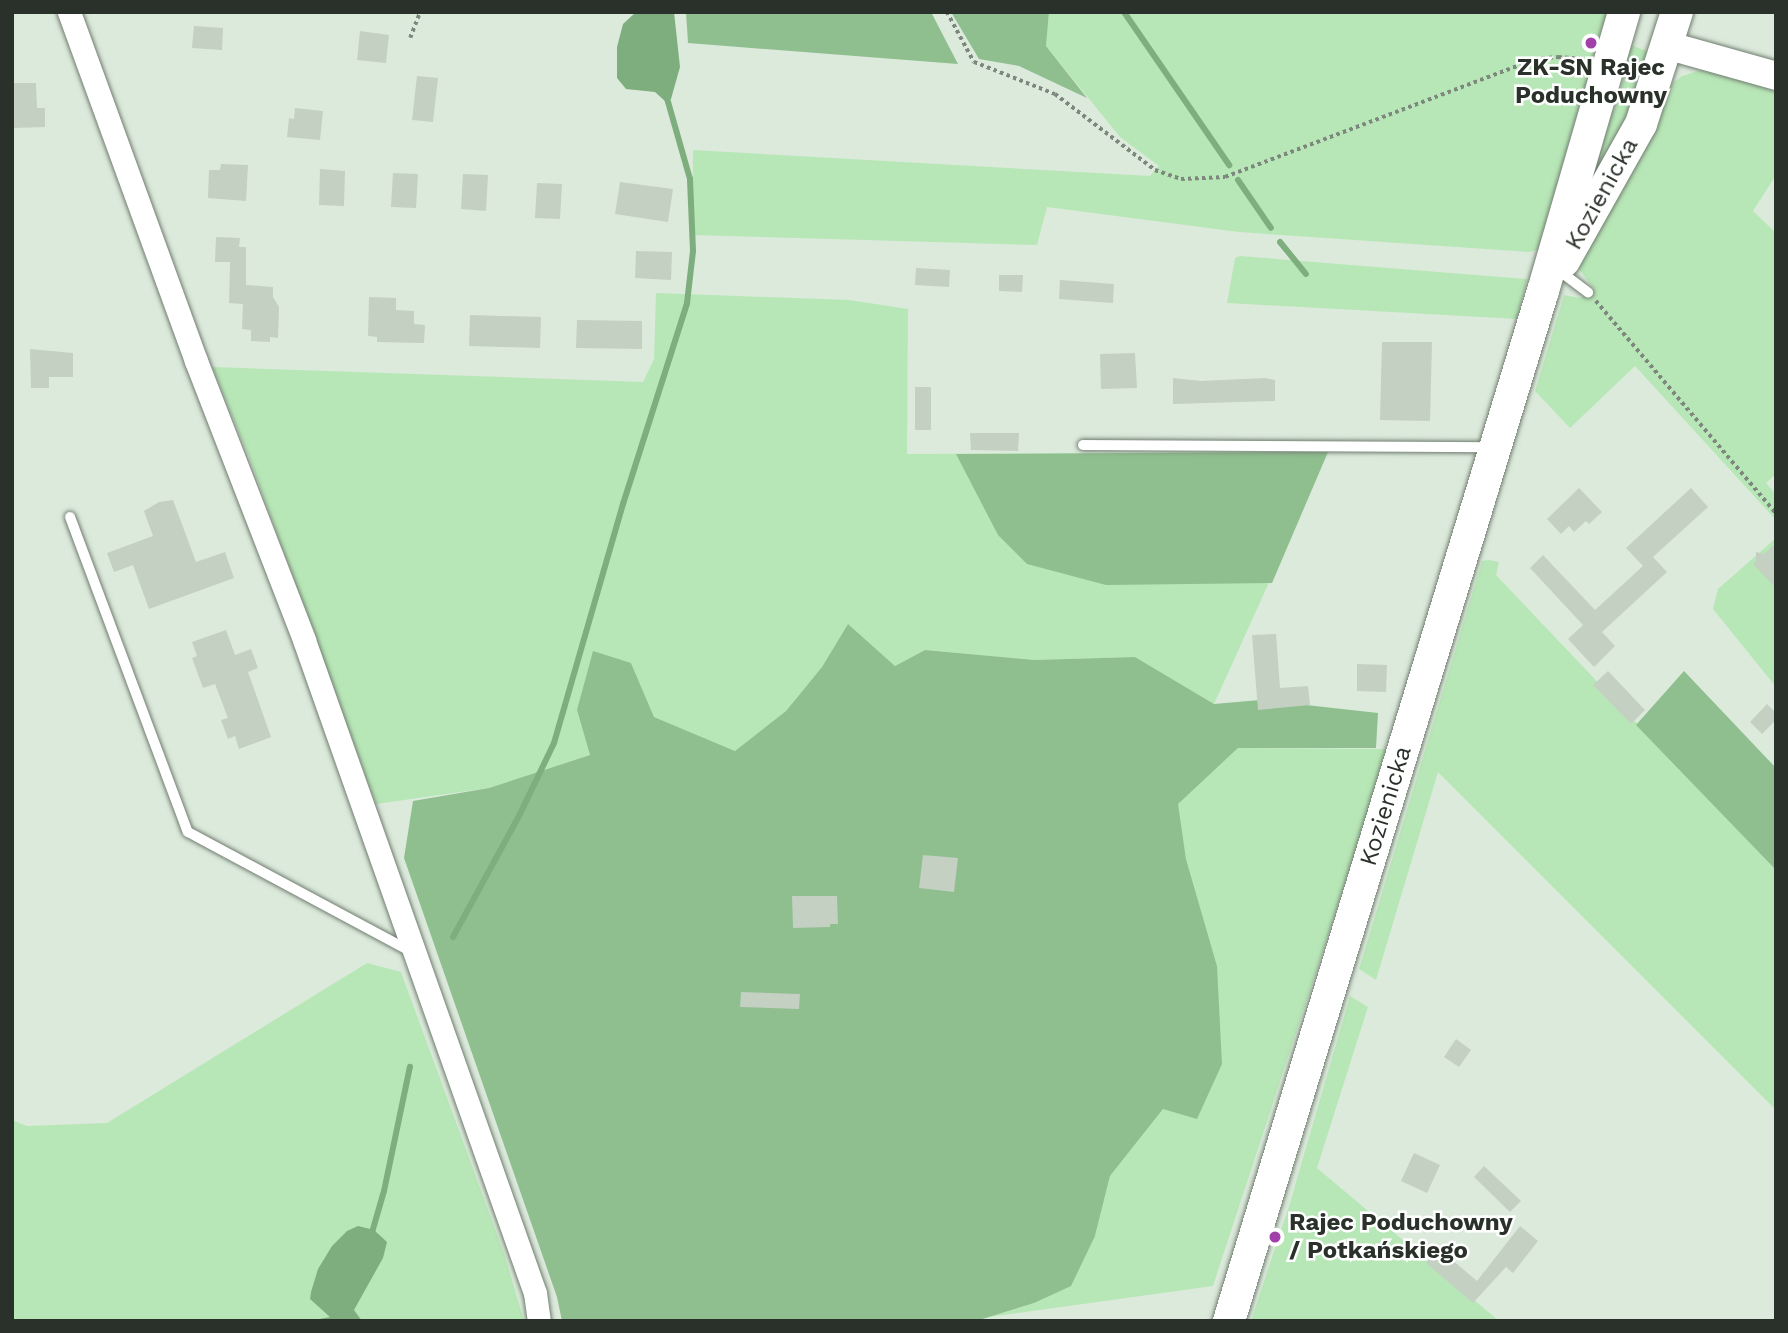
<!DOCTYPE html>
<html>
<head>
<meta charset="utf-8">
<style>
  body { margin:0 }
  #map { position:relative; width:1788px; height:1333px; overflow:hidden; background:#dceadc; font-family:"Work Sans",sans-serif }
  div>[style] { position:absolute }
  .green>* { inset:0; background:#b8e7b7 }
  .forest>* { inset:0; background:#8fbe8f }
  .water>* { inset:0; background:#7ead7e }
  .stream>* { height:6px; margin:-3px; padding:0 3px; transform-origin:3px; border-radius:3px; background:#7ead7e }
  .building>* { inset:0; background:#c3d0c2 }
  .path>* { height:3.5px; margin-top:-1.75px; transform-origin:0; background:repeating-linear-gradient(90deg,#7d877d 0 3.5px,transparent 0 7px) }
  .roads { filter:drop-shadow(0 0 2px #707d70) drop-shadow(0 0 2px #707d70) }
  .service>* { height:10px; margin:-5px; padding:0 5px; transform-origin:5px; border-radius:5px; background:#fff }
  .minor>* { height:23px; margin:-11.5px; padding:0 11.5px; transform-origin:11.5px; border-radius:11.5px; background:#fff }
  .tertiary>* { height:28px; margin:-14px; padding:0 14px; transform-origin:14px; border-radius:14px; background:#fff }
  .secondary>* { height:32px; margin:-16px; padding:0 16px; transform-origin:16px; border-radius:16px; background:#fff }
  .dots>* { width:19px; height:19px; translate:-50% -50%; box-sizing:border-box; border:4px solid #fff; border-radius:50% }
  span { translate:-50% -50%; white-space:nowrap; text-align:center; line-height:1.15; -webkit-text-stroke:5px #fff; paint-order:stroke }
  .poi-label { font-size:24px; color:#2a302a; font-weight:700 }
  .left { translate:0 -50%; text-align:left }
  .street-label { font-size:24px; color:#2a302a }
  .frame { position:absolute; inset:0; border:14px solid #2a302a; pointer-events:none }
</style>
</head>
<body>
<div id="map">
  <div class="green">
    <i style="clip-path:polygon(1049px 12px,1614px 12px,1545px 248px,1529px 252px,1239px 232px,1047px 207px,1037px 245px,692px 235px,693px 150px,1150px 176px,1159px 166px,1120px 137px,1046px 46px)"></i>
    <i style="clip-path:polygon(1626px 40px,1633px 46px,1650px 52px,1630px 126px,1600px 180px,1590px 181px,1603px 116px,1614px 110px,1628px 64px,1625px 58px)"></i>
    <i style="clip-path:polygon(1701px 70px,1738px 78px,1776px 92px,1776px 175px,1753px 211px,1776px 233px,1776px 474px,1766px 483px,1776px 494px,1776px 520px,1635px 366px,1570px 428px,1535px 391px,1564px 295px,1580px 298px,1594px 289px,1576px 265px,1653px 129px,1673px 83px,1682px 76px)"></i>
    <i style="clip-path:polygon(1240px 256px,1527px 279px,1517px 319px,1227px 303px,1235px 258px)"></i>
    <i style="clip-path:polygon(656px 293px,849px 300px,908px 309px,907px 454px,1328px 452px,1214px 704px,1135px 657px,1034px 660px,925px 650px,895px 666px,848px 624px,822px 667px,786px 711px,735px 751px,654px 717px,631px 663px,577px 710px,590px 755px,489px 788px,376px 804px,249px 457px,212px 367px,643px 382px,654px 359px)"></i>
    <i style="clip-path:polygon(1776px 538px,1776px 687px,1713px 609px,1718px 589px)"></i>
    <i style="clip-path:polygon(1489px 560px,1499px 562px,1496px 575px,1776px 870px,1776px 1110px,1438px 772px,1376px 980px,1359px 969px,1482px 561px)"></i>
    <i style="clip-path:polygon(1238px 748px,1389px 749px,1213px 1286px,989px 1317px,1034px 1303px,1095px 1236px,1110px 1176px,1163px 1109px,1217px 966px,1186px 859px,1177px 804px)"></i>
    <i style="clip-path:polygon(367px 963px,401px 972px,505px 1256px,524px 1321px,12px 1321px,12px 1120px,27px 1126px,107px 1123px)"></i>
    <i style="clip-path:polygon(1350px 996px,1368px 1007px,1317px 1168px,1499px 1321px,1251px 1321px,1290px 1203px)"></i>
  </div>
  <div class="forest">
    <i style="clip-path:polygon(686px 12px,931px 12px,958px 64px,688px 43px)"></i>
    <i style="clip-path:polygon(951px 12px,1049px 12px,1046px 46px,1087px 98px,1019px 66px,979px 59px)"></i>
    <i style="clip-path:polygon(1328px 452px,1272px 583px,1106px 585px,1027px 564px,998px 535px,956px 454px)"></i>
    <i style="clip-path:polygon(848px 624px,895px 666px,925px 650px,1034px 660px,1135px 657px,1214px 704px,1260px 700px,1378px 713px,1376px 748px,1238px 748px,1178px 804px,1186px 859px,1217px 966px,1222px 1064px,1197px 1119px,1163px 1109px,1110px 1176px,1095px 1236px,1071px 1286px,1034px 1303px,976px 1321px,562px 1321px,557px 1297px,404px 858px,413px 801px,489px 788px,590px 755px,577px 710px,593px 651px,631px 663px,654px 717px,735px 751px,786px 711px,822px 667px)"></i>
    <i style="clip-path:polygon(1684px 671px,1776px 768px,1776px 870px,1636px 725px)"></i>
  </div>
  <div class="water">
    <i style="clip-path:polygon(636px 12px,674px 12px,680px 67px,671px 99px,666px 102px,655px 92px,626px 89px,617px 78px,617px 47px,623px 24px)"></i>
    <i style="clip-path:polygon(358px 1226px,374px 1230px,387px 1242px,383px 1258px,354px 1310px,362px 1321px,309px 1321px,330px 1317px,310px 1299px,311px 1292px,318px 1269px,332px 1246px,347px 1231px)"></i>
  </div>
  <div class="stream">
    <i style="left:1124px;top:12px;width:186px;rotate:55.5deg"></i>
    <i style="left:1238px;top:180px;width:58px;rotate:55.5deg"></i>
    <i style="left:1280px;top:242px;width:41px;rotate:50.9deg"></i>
    <i style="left:453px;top:937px;width:140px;rotate:-61.4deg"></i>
    <i style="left:520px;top:814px;width:79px;rotate:-64.4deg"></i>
    <i style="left:554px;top:743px;width:249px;rotate:-73.9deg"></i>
    <i style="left:623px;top:504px;width:211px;rotate:-72.3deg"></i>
    <i style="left:687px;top:303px;width:52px;rotate:-83.4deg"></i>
    <i style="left:693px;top:251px;width:72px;rotate:-92.4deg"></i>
    <i style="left:690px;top:179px;width:87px;rotate:-105.9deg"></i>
    <i style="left:371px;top:1236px;width:47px;rotate:-73.9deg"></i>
    <i style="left:384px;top:1191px;width:127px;rotate:-78.2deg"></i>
  </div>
  <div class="building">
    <i style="clip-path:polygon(194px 26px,223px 28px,222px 50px,192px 48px)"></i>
    <i style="clip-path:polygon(360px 31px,389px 35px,386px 63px,357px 60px)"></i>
    <i style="clip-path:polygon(417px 76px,438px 78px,433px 122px,412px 120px)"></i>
    <i style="clip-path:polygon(12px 83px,36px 83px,37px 108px,45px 108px,45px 127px,12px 128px)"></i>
    <i style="clip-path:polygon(295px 108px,323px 111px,320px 140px,287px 137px,289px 118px,294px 119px)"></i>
    <i style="clip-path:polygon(221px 164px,248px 165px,246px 201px,208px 198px,209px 170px,220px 170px)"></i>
    <i style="clip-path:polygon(320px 169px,345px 171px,344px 206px,319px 205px)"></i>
    <i style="clip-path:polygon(393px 173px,418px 174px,416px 208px,391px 207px)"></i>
    <i style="clip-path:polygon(463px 174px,488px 175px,486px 211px,461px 209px)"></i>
    <i style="clip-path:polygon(620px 182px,673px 189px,668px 222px,615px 214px)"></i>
    <i style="clip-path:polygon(537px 183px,562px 184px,560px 219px,535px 218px)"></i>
    <i style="clip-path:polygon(216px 237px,240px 238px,239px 247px,246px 247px,246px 285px,273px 287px,273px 297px,279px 307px,278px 338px,270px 337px,270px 342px,251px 341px,251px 330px,242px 329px,243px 304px,229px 303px,230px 262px,215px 262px)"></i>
    <i style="clip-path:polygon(636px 251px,672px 252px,671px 280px,635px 278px)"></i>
    <i style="clip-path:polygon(916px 268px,950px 270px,949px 287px,915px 285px)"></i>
    <i style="clip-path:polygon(999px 275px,1023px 275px,1022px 292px,999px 291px)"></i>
    <i style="clip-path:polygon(1060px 280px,1114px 284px,1113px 303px,1059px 299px)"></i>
    <i style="clip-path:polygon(369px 297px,396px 298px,396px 310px,414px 311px,414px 324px,425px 325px,424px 343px,377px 342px,377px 337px,368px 336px)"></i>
    <i style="clip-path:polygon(470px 315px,541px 317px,540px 348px,469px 346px)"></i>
    <i style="clip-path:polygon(577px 320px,642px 321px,642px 349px,576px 348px)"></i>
    <i style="clip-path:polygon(1382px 342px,1432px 342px,1430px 421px,1380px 420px)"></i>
    <i style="clip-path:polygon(30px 349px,73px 353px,73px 377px,49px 377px,49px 388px,31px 388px)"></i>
    <i style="clip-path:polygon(1135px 353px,1137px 388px,1101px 389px,1100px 354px)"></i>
    <i style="clip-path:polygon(1173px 378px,1201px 381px,1265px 378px,1275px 380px,1275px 401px,1173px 404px)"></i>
    <i style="clip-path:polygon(915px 387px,931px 387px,931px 430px,915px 430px)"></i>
    <i style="clip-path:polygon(970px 433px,1019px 433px,1018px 451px,971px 450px)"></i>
    <i style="clip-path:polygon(1579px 488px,1602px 512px,1589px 524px,1586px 521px,1574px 532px,1569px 526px,1561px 534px,1547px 519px)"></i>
    <i style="clip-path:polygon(1691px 488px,1708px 507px,1653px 557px,1667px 572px,1602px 632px,1615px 646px,1594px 667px,1568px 639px,1583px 625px,1530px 568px,1543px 555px,1595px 610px,1643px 566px,1626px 548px)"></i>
    <i style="clip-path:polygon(173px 500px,196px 562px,225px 552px,234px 578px,149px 609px,133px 565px,114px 572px,107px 553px,153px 536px,144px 511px,159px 502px)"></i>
    <i style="clip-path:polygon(1776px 543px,1776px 588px,1753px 564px,1756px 561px,1756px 552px,1764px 554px)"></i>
    <i style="clip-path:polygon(226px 630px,235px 655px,251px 649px,258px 668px,248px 672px,271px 737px,239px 749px,235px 736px,228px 739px,221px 720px,228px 718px,215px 684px,203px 688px,192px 658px,197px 656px,192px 642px)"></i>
    <i style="clip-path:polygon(1276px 634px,1280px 688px,1308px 686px,1310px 705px,1258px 710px,1252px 635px)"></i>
    <i style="clip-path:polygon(1357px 664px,1387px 665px,1386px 692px,1357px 691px)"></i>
    <i style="clip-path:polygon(1608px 671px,1645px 710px,1631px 724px,1593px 685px)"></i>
    <i style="clip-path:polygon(1767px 704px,1776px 713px,1776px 720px,1762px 734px,1750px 722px)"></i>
    <i style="clip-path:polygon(923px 855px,958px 858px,954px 892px,919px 888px)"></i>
    <i style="clip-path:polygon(792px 896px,837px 896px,838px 924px,830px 924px,830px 927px,793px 928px)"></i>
    <i style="clip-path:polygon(741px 992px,800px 994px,799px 1009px,740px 1007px)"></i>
    <i style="clip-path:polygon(1456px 1039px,1471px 1050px,1459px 1067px,1444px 1057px)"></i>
    <i style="clip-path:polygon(1414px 1153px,1440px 1165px,1427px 1193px,1401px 1181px)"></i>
    <i style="clip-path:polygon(1484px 1166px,1521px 1201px,1510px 1212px,1474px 1177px)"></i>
    <i style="clip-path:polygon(1520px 1226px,1538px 1241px,1513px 1273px,1506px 1267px,1473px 1303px,1426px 1263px,1438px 1248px,1477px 1281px)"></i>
  </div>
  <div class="path">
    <i style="left:947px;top:12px;width:57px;rotate:61.6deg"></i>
    <i style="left:974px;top:62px;width:87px;rotate:21.6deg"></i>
    <i style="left:1055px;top:94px;width:126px;rotate:37.2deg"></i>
    <i style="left:1155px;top:170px;width:28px;rotate:19deg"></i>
    <i style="left:1181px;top:179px;width:44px;rotate:-2.6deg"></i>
    <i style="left:1225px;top:177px;width:332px;rotate:-20.8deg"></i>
    <i style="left:1535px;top:59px;width:23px;rotate:-5deg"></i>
    <i style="left:1558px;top:57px;width:27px;rotate:4deg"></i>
    <i style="left:410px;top:38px;width:28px;rotate:-69deg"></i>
    <i style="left:1596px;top:301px;width:278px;rotate:49.7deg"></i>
  </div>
  <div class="roads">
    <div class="service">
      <i style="left:1557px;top:269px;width:39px;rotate:37deg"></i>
      <i style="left:1083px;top:445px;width:409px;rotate:0.3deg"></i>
      <i style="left:70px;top:517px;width:336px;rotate:69.5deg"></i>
      <i style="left:188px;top:832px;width:254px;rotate:28.2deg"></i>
    </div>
    <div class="minor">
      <i style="left:69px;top:12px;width:371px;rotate:70deg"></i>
      <i style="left:196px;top:361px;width:299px;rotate:68.8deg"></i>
      <i style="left:304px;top:640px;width:693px;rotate:70.52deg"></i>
      <i style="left:535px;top:1293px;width:28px;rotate:82deg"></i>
    </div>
    <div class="tertiary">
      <i style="left:1666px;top:45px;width:114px;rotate:15.7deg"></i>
    </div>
    <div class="secondary">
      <i style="left:1564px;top:261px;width:157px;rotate:-60.7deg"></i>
      <i style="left:1641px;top:124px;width:118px;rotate:-72.2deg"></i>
      <i style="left:1229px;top:1321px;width:1077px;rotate:-73.05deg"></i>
      <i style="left:1543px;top:291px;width:291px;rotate:-73.8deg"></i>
    </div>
  </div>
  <div class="dots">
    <i style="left:1591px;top:43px;background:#a140a8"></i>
    <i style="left:1275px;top:1237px;background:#a140a8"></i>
  </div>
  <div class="poi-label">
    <span style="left:1591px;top:82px">ZK-SN Rajec<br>Poduchowny</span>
    <span class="left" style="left:1289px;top:1237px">Rajec Poduchowny<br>/ Potkańskiego</span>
  </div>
  <div class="street-label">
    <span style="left:1602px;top:194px;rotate:-61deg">Kozienicka</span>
    <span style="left:1386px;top:806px;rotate:-73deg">Kozienicka</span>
  </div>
  <div class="frame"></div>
</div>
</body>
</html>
